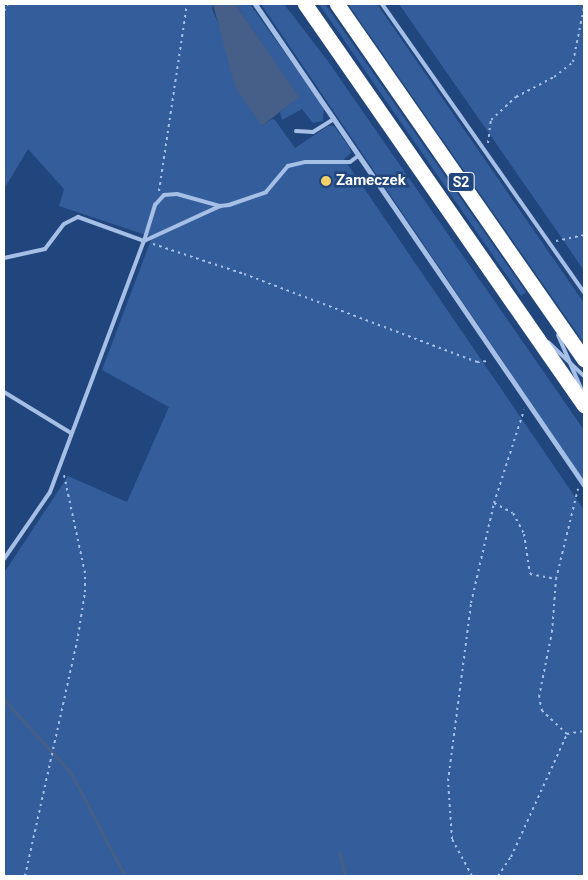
<!DOCTYPE html>
<html>
<head>
<meta charset="utf-8">
<style>
  body { margin:0 }
  #map { position:relative; width:588px; height:880px; overflow:hidden; background:#21457d; font-family:Roboto,sans-serif }
  div>[style] { position:absolute }
  .green>* { inset:0; background:#345e9b }
  .water>* { inset:0; background:#455f88 }
  .stream>* { height:2.5px; margin:-1.25px; padding:0 1.25px; transform-origin:1.25px; border-radius:1.25px; background:#455f88 }
  .path>* { height:2px; margin-top:-1px; transform-origin:0; background:repeating-linear-gradient(90deg,#a5bfe6 0 2.5px,transparent 0 6.5px) }
  .lane>* { height:4px; margin:-2px; padding:0 2px; transform-origin:2px; border-radius:2px; background:#a5bfe6 }
  .street>* { height:5px; margin:-2.5px; padding:0 2.5px; transform-origin:2.5px; border-radius:2.5px; background:#a5bfe6 }
  .highway>* { height:15px; margin:-7.5px; padding:0 7.5px; transform-origin:7.5px; border-radius:7.5px; background:#fff }
  .dots>* { width:14px; height:14px; translate:-50% -50%; box-sizing:border-box; border:2px solid #21457d; border-radius:50% }
  span { translate:-50% -50%; white-space:nowrap; text-align:center; line-height:1.15; -webkit-text-stroke:5px #21457d; paint-order:stroke }
  .shield-label span { padding:1px 4px; background:#21457d; border:1px solid; border-radius:4px; -webkit-text-stroke-width:0 }
  .shield-label { font-size:14px; color:#fff; font-weight:700 }
  .poi-label { font-size:15px; color:#fff; font-weight:700 }
  .left { translate:0 -50%; text-align:left }
  .frame { position:absolute; inset:0; border:5px solid #fff; pointer-events:none }
</style>
</head>
<body>
<div id="map">
  <div class="green">
    <i style="clip-path:polygon(4px 4px,213px 4px,212px 9px,262px 126px,272px 119px,275px 120px,295px 148px,328px 126px,334px 126px,349px 147px,351px 153px,344px 159px,584px 510px,584px 876px,4px 876px,4px 573px,68px 476px,127px 502px,169px 407px,102px 370px,152px 237px,59px 206px,64px 189px,28px 149px,4px 189px)"></i>
    <i style="clip-path:polygon(235px 4px,250px 4px,324px 108px,323px 121px,313px 123px,302px 109px,282px 120px,280px 112px,298px 97px)"></i>
    <i style="clip-path:polygon(261px 4px,284px 4px,327px 60px,584px 430px,584px 481px)"></i>
    <i style="clip-path:polygon(319px 4px,325px 4px,526px 292px,521px 296px)"></i>
    <i style="clip-path:polygon(348px 4px,377px 4px,584px 303px,584px 343px)"></i>
    <i style="clip-path:polygon(399px 4px,584px 4px,584px 271px,568px 247px)"></i>
  </div>
  <div class="water">
    <i style="clip-path:polygon(213px 4px,235px 4px,299px 97px,262px 126px,235px 87px)"></i>
  </div>
  <div class="stream">
    <i style="left:4px;top:699px;width:101px;rotate:47.8deg"></i>
    <i style="left:72px;top:774px;width:115px;rotate:62.5deg"></i>
    <i style="left:340px;top:852px;width:25px;rotate:78deg"></i>
  </div>
  <div class="path">
    <i style="left:4px;top:11px;width:8px;rotate:-60deg"></i>
    <i style="left:488px;top:143px;width:23px;rotate:-83deg"></i>
    <i style="left:491px;top:120px;width:34px;rotate:-43deg"></i>
    <i style="left:516px;top:97px;width:43px;rotate:-27.8deg"></i>
    <i style="left:554px;top:77px;width:24px;rotate:-38deg"></i>
    <i style="left:573px;top:62px;width:56px;rotate:-78.7deg"></i>
    <i style="left:159px;top:191px;width:189px;rotate:-81.5deg"></i>
    <i style="left:556px;top:241px;width:29px;rotate:-12deg"></i>
    <i style="left:153px;top:244px;width:96px;rotate:18.2deg"></i>
    <i style="left:244px;top:274px;width:249px;rotate:20.7deg"></i>
    <i style="left:477px;top:362px;width:13px;rotate:-4deg"></i>
    <i style="left:494px;top:503px;width:21px;rotate:28deg"></i>
    <i style="left:513px;top:513px;width:24px;rotate:62deg"></i>
    <i style="left:524px;top:534px;width:40px;rotate:81.5deg"></i>
    <i style="left:530px;top:574px;width:26px;rotate:11deg"></i>
    <i style="left:567px;top:734px;width:17px;rotate:-10deg"></i>
    <i style="left:25px;top:876px;width:246px;rotate:-77.5deg"></i>
    <i style="left:78px;top:636px;width:45px;rotate:-81deg"></i>
    <i style="left:85px;top:592px;width:19px;rotate:-90deg"></i>
    <i style="left:85px;top:573px;width:100px;rotate:-102.1deg"></i>
    <i style="left:472px;top:876px;width:42px;rotate:-118.4deg"></i>
    <i style="left:452px;top:839px;width:58px;rotate:-93.9deg"></i>
    <i style="left:448px;top:781px;width:179px;rotate:-82.6deg"></i>
    <i style="left:471px;top:603px;width:103px;rotate:-77deg"></i>
    <i style="left:494px;top:503px;width:98px;rotate:-72.1deg"></i>
    <i style="left:498px;top:876px;width:23px;rotate:-56deg"></i>
    <i style="left:511px;top:857px;width:135px;rotate:-65.5deg"></i>
    <i style="left:567px;top:734px;width:34px;rotate:-137deg"></i>
    <i style="left:542px;top:711px;width:14px;rotate:-102deg"></i>
    <i style="left:539px;top:697px;width:66px;rotate:-78.7deg"></i>
    <i style="left:552px;top:632px;width:53px;rotate:-85.7deg"></i>
    <i style="left:556px;top:579px;width:93px;rotate:-76.3deg"></i>
  </div>
  <div class="lane">
    <i style="left:382px;top:4px;width:353px;rotate:55deg"></i>
    <i style="left:296px;top:131px;width:17px;rotate:3deg"></i>
    <i style="left:313px;top:132px;width:25px;rotate:-32deg"></i>
    <i style="left:4px;top:258px;width:42px;rotate:-12.4deg"></i>
    <i style="left:45px;top:249px;width:31px;rotate:-53deg"></i>
    <i style="left:64px;top:224px;width:16px;rotate:-27deg"></i>
    <i style="left:78px;top:217px;width:70px;rotate:20deg"></i>
    <i style="left:144px;top:241px;width:38px;rotate:-73deg"></i>
    <i style="left:155px;top:205px;width:13px;rotate:-48deg"></i>
    <i style="left:164px;top:195px;width:13px;rotate:-4deg"></i>
    <i style="left:177px;top:194px;width:45px;rotate:15.6deg"></i>
    <i style="left:220px;top:206px;width:9px;rotate:-6deg"></i>
    <i style="left:229px;top:205px;width:39px;rotate:-19deg"></i>
    <i style="left:266px;top:192px;width:34px;rotate:-50deg"></i>
    <i style="left:288px;top:166px;width:17px;rotate:-13deg"></i>
    <i style="left:305px;top:162px;width:45px"></i>
    <i style="left:350px;top:162px;width:10px;rotate:-37deg"></i>
    <i style="left:558px;top:335px;width:63px;rotate:66.7deg"></i>
    <i style="left:548px;top:342px;width:50px;rotate:43.4deg"></i>
    <i style="left:4px;top:392px;width:79px;rotate:31.5deg"></i>
    <i style="left:4px;top:559px;width:81px;rotate:-55.5deg"></i>
    <i style="left:50px;top:492px;width:268px;rotate:-69.5deg"></i>
    <i style="left:144px;top:241px;width:84px;rotate:-24.7deg"></i>
  </div>
  <div class="street">
    <i style="left:255px;top:4px;width:583px;rotate:55.63deg"></i>
  </div>
  <div class="highway">
    <i style="left:305px;top:4px;width:489px;rotate:55.2deg"></i>
    <i style="left:337px;top:4px;width:433px;rotate:55.2deg"></i>
  </div>
  <div class="dots">
    <i style="left:326px;top:181px;background:#f2d167"></i>
  </div>
  <div class="shield-label">
    <span style="left:461px;top:182px">S2</span>
  </div>
  <div class="poi-label">
    <span class="left" style="left:336px;top:181px">Zameczek</span>
  </div>
  <div class="frame"></div>
</div>
</body>
</html>
